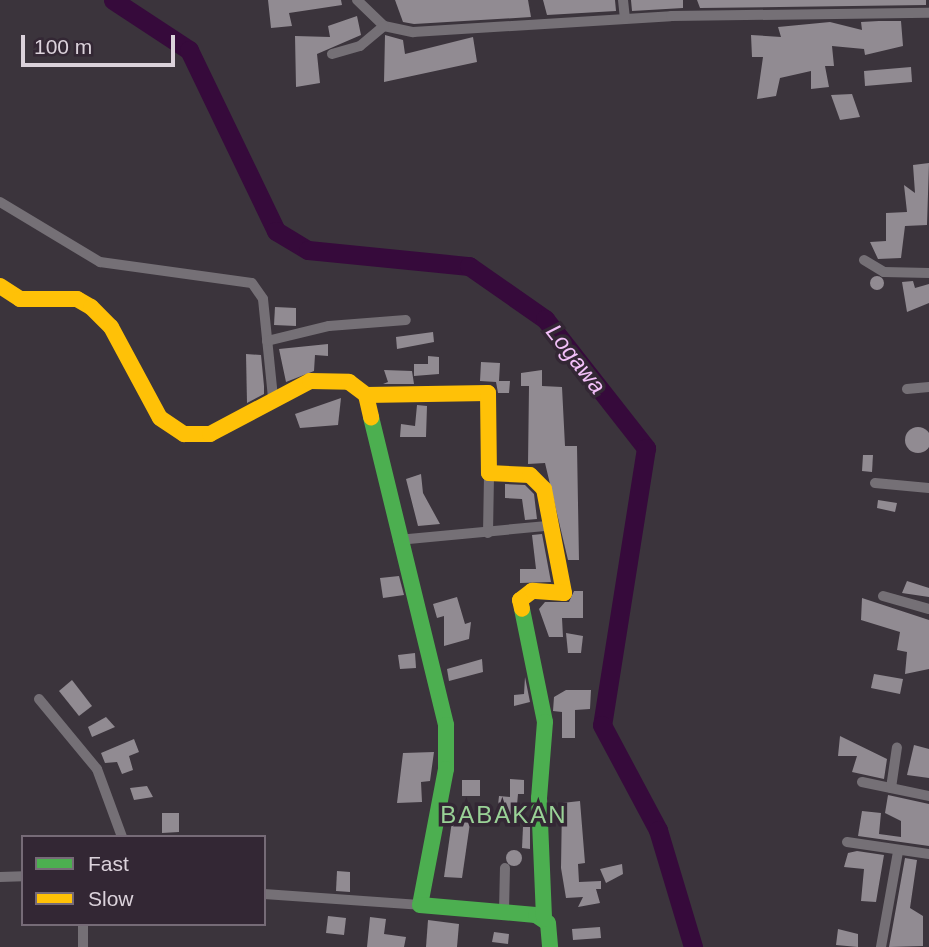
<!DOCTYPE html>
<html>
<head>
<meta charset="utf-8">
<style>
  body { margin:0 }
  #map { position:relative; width:929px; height:947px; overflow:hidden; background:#3b343c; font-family:Arial,sans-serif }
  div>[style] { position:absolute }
  .river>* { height:19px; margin:-9.5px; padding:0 9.5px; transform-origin:9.5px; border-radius:9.5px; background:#360a3b }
  .building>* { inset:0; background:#918b92 }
  .round { border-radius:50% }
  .street>* { height:10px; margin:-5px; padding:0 5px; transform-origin:5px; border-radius:5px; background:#757076 }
  .fast>* { height:16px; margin:-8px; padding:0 8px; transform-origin:8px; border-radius:8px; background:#4caf50 }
  .slow>* { height:16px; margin:-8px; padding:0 8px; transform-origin:8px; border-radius:8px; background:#ffc107 }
  span { translate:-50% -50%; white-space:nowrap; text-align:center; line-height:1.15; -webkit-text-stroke:7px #332734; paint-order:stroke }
  .water-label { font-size:23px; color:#f3c0f9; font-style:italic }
  .quarter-label { font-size:24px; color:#9ad297; letter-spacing:2px }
  .legend { position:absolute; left:21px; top:835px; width:245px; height:91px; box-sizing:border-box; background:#332734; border:2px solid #766b77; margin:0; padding:9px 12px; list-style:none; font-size:21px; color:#dbd2db }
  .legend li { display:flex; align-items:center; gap:14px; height:35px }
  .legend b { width:35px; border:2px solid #766b77 }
  .scale { position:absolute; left:21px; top:35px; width:154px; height:32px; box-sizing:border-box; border:4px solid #dbd2db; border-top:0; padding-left:9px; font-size:21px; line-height:24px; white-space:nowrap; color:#dbd2db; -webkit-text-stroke:5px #332734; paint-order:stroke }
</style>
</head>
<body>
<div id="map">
  <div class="river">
    <i style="left:113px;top:0;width:91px;rotate:33.3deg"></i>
    <i style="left:189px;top:50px;width:201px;rotate:64.3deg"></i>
    <i style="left:276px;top:231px;width:37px;rotate:31deg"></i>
    <i style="left:308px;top:250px;width:162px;rotate:5.7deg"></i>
    <i style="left:469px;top:266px;width:93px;rotate:34.9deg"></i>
    <i style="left:545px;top:319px;width:164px;rotate:51.9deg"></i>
    <i style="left:646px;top:448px;width:280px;rotate:99deg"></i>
    <i style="left:602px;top:725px;width:119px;rotate:61.9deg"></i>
    <i style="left:658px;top:830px;width:122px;rotate:73.3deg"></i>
  </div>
  <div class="building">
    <i style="clip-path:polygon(268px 0,341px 0,342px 5px,289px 13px,292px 26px,271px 28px)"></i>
    <i style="clip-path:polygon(395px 0,528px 0,531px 17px,414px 24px,403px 22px)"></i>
    <i style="clip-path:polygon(543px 0,615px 0,616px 11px,547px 15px)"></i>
    <i style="clip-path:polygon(631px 0,683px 0,683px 8px,632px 11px)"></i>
    <i style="clip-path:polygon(697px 0,926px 0,926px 5px,700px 8px)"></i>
    <i style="clip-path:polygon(357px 16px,361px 35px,317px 54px,320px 83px,296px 87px,295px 36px,330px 37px,328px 26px)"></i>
    <i style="clip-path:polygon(879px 21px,901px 21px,903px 46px,865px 55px,864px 49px,832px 46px,834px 66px,825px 66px,829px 87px,811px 89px,811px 71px,780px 78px,776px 96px,757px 99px,763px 57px,752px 57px,751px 35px,781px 37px,778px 27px,830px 22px,862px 30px,861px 22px)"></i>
    <i style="clip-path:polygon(385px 35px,403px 40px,405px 54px,473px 37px,477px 62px,384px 82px)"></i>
    <i style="clip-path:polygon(911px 67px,912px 82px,865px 86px,864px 71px)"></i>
    <i style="clip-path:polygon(852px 94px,860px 117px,840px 120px,831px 95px)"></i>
    <i style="clip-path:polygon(929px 163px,927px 225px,905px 226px,901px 258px,878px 259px,870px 242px,886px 241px,886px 213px,907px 212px,904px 185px,915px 193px,913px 165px)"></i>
    <i class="round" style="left:870px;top:276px;width:14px;height:14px"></i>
    <i style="clip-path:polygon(913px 281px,915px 288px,929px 284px,929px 303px,907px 312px,902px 282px)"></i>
    <i style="clip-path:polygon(275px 307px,296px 308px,296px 326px,274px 325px)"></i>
    <i style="clip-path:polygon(433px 332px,434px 342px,397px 349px,396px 337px)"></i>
    <i style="clip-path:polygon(328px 344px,328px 356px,315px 355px,314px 371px,286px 382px,279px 349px)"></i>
    <i style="clip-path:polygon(246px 354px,261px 355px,264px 386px,264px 394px,247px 403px)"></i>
    <i style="clip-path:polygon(428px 356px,439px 357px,439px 374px,414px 376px,414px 364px,428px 364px)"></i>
    <i style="clip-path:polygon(481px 362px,500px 363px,499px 381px,510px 381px,509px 393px,498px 393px,496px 382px,480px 381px)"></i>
    <i style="clip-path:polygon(384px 370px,412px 371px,414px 384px,383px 384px,388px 382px)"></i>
    <i style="clip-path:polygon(542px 370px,542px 386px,562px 387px,565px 446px,577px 446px,579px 560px,568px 560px,545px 463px,528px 464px,529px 386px,521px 386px,521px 373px)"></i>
    <i style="clip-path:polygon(341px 398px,338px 425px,300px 428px,295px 414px)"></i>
    <i style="clip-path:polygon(417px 405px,427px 406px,426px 437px,400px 437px,401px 424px,415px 426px)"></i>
    <i class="round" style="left:905px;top:427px;width:26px;height:26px"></i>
    <i style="clip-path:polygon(863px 455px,873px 455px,872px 472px,862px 471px)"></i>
    <i style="clip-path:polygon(421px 474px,423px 493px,440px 524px,418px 526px,406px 479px)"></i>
    <i style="clip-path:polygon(505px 484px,525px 485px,534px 494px,537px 519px,525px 520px,522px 499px,505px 498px)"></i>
    <i style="clip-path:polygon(878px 500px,897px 503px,895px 512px,877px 508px)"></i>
    <i style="clip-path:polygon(542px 534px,551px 582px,520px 583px,520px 569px,536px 569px,532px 535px)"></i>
    <i style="clip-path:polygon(399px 576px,404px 595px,383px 598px,380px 578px)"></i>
    <i style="clip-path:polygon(907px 581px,929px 588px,929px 597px,902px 593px)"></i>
    <i style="clip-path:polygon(574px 591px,583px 591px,583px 618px,562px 618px,563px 637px,549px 637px,539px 609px,545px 602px,569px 602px)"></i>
    <i style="clip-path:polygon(457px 597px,465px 624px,471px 622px,469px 639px,444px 646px,444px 616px,437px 618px,433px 604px)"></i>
    <i style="clip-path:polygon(862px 598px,929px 620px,929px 669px,905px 674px,907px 652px,897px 650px,900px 632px,861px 620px)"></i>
    <i style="clip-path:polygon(566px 633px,583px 636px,581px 653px,568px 653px)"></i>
    <i style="clip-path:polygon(415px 653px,416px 668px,400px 669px,398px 655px)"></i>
    <i style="clip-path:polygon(482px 659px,483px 672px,449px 681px,447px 669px)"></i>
    <i style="clip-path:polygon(874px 674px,903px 679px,900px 694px,871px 688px)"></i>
    <i style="clip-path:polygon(525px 677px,530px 702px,514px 706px,514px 695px,524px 694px)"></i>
    <i style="clip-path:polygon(72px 680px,92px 706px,79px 716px,59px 691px)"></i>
    <i style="clip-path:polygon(566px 690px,591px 690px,590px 709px,575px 710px,575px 738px,562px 738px,562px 712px,553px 711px,554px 697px)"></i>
    <i style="clip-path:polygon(106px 717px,115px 727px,92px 737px,88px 727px)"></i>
    <i style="clip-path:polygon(840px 736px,887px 759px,884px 779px,852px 772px,857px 756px,838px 756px)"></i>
    <i style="clip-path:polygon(134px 739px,139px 752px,129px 756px,133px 770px,122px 774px,117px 762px,105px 763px,101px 753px)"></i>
    <i style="clip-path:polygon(914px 745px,929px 749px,929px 778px,907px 775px)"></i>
    <i style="clip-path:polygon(434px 752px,430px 781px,421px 782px,422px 802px,397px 803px,403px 753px)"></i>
    <i style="clip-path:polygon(510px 779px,524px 780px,524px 794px,518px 794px,516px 816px,497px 814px,499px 796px,510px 797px)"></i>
    <i style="clip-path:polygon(462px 780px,480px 780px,480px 796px,462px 796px)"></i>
    <i style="clip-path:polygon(147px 786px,153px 797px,134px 800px,130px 788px)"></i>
    <i style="clip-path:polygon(888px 795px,929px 804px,929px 846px,858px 836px,862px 811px,881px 813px,879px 834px,901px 837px,901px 821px,885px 813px)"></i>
    <i style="clip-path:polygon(580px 801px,585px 863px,578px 864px,579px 882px,601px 881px,601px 889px,596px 889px,600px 903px,578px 907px,583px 897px,566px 898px,561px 868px,562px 803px)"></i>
    <i style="clip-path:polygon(162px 813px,179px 813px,179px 832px,162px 833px)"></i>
    <i style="clip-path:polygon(452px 821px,470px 823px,462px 878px,444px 877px)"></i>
    <i style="clip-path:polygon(523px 827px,530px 827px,530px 849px,522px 848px)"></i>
    <i class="round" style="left:506px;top:850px;width:16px;height:16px"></i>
    <i style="clip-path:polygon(857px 851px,884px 855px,876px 902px,861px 901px,864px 869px,844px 867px,848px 853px)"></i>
    <i style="clip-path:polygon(905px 858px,917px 860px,910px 908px,923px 916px,923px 946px,889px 947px)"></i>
    <i style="clip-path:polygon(622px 864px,623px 874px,606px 883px,600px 869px)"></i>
    <i style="clip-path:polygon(337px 871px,350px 872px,350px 892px,336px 891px)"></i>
    <i style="clip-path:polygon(328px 916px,346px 918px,344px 935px,326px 933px)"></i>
    <i style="clip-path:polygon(370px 917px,386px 919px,384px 934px,406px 937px,404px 947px,367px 947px)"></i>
    <i style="clip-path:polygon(428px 920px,459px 924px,457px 947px,426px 947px)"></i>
    <i style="clip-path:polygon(600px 927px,601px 938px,573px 940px,572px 929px)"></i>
    <i style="clip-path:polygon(838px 929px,858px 934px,858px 947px,836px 945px)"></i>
    <i style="clip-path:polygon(494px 932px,509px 934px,508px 944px,492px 942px)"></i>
  </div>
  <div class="street">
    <i style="left:357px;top:0;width:37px;rotate:44deg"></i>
    <i style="left:384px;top:26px;width:30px;rotate:12deg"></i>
    <i style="left:413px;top:32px;width:258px;rotate:-3.5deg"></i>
    <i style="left:671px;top:16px;width:258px;rotate:-0.7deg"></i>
    <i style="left:623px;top:0;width:19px;rotate:84deg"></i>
    <i style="left:332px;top:54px;width:29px;rotate:-16deg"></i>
    <i style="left:360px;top:46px;width:31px;rotate:-40deg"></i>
    <i style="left:0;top:202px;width:117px;rotate:31deg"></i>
    <i style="left:100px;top:262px;width:153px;rotate:7.9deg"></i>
    <i style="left:252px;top:283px;width:19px;rotate:55deg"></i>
    <i style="left:263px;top:299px;width:100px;rotate:84.2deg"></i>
    <i style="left:864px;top:260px;width:23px;rotate:31deg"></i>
    <i style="left:884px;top:272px;width:45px;rotate:1.3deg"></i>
    <i style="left:267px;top:341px;width:64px;rotate:-13.6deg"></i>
    <i style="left:329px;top:326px;width:77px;rotate:-4.5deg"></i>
    <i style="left:907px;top:389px;width:22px;rotate:-5deg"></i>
    <i style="left:875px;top:483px;width:54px;rotate:5.3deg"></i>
    <i style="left:488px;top:533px;width:60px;rotate:-89deg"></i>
    <i style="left:398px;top:540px;width:150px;rotate:-5.4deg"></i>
    <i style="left:883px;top:596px;width:48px;rotate:15.8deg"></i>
    <i style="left:39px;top:699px;width:91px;rotate:50.4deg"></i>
    <i style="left:97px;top:769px;width:72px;rotate:69.8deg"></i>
    <i style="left:862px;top:782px;width:68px;rotate:11.8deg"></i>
    <i style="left:891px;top:788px;width:41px;rotate:-81.7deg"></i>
    <i style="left:847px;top:842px;width:83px;rotate:8.3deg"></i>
    <i style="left:0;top:877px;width:23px;rotate:-2deg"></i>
    <i style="left:264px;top:894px;width:156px;rotate:4deg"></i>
    <i style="left:504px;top:911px;width:43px;rotate:-88.7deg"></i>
    <i style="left:83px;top:924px;width:23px;rotate:90deg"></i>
    <i style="left:881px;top:947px;width:97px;rotate:-79.9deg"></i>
  </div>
  <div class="fast">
    <i style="left:371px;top:417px;width:317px;rotate:76.3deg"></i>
    <i style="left:446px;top:725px;width:44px;rotate:90deg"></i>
    <i style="left:446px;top:769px;width:138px;rotate:100.8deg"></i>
    <i style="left:420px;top:905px;width:116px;rotate:4.9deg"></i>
    <i style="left:536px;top:915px;width:14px;rotate:34deg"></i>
    <i style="left:548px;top:923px;width:24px;rotate:85deg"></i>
    <i style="left:522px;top:609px;width:115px;rotate:78.5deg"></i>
    <i style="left:545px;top:722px;width:76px;rotate:94.5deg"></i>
    <i style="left:539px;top:798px;width:121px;rotate:87.6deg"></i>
  </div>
  <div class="slow">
    <i style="left:0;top:286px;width:24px;rotate:33deg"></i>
    <i style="left:20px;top:299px;width:57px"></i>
    <i style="left:77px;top:299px;width:16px;rotate:30deg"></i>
    <i style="left:91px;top:307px;width:28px;rotate:45deg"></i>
    <i style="left:111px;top:327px;width:103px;rotate:61.7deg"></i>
    <i style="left:160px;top:418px;width:29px;rotate:34deg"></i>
    <i style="left:184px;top:434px;width:26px"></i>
    <i style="left:210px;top:434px;width:113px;rotate:-27.9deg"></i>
    <i style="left:310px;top:381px;width:39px;rotate:1deg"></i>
    <i style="left:349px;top:382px;width:21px;rotate:37deg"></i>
    <i style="left:366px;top:395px;width:23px;rotate:77deg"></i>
    <i style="left:366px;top:395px;width:122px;rotate:-0.9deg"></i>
    <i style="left:488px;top:393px;width:80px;rotate:89.3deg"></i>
    <i style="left:489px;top:473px;width:41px;rotate:2.8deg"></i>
    <i style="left:530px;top:475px;width:20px;rotate:45deg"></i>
    <i style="left:544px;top:489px;width:106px;rotate:79.1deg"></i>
    <i style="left:564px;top:593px;width:32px;rotate:-176deg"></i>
    <i style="left:532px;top:591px;width:15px;rotate:143deg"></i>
    <i style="left:520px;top:600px;width:9px;rotate:77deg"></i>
  </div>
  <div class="water-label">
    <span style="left:576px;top:359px;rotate:52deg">Logawa</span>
  </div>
  <div class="quarter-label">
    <span style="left:504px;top:815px">BABAKAN</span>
  </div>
  <ul class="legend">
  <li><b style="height:9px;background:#4caf50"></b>Fast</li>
  <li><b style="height:9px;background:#ffc107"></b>Slow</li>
  </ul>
  <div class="scale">100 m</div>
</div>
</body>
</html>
